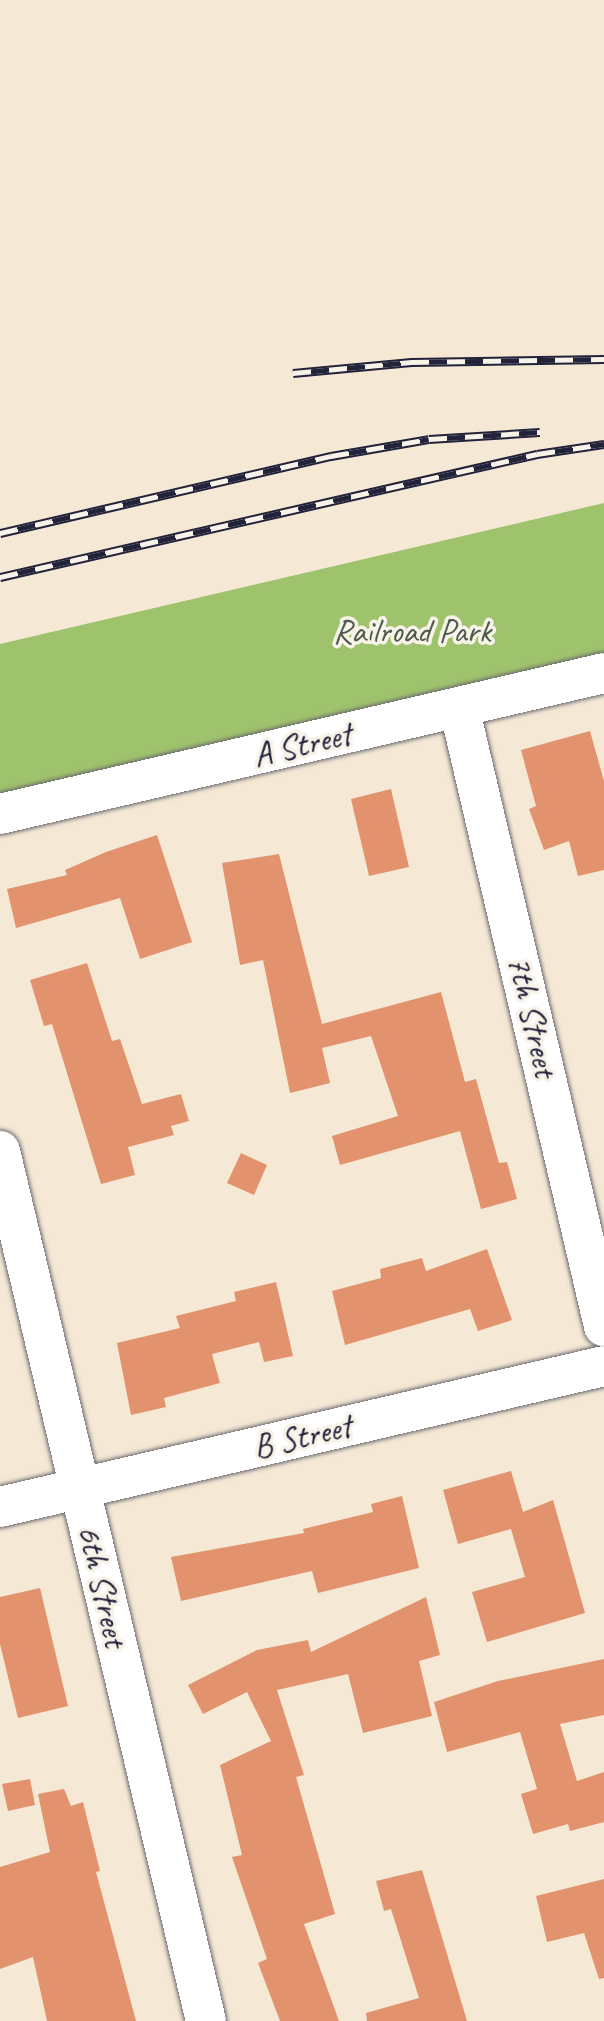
<!DOCTYPE html>
<html>
<head>
<meta charset="utf-8">
<style>
  body { margin:0 }
  #map { position:relative; width:604px; height:2021px; overflow:hidden; background:#f5e9d5; font-family:Caveat,sans-serif }
  div>[style] { position:absolute }
  .green>* { inset:0; background:#9fc36d }
  .building>* { inset:0; background:#e2926d }
  .roads { filter:drop-shadow(0 0 2px #6c6871) drop-shadow(0 0 2px #6c6871) }
  .minor>* { height:40px; margin:-20px; padding:0 20px; transform-origin:20px; border-radius:20px; background:#fff }
  .rail>* { height:9px; margin-top:-4.5px; transform-origin:0; background:repeating-linear-gradient(90deg,#f7f3e8 0 18px,#22223b 0 36px); box-sizing:border-box; border-block:2px solid #22223b }
  span { translate:-50% -50%; white-space:nowrap; text-align:center; line-height:1.15; -webkit-text-stroke:7px #f7f3e8; paint-order:stroke }
  .park-label { font-size:34px; color:#4e5a4c }
  .street-label { font-size:34px; color:#22223b }
</style>
</head>
<body>
<div id="map">
  <div class="green">
    <i style="clip-path:polygon(604px 503px,604px 673px,0 814px,0 644px)"></i>
  </div>
  <div class="building">
    <i style="clip-path:polygon(590px 731px,604px 781px,604px 870px,578px 876px,569px 841px,544px 850px,529px 809px,536px 806px,521px 750px)"></i>
    <i style="clip-path:polygon(391px 789px,409px 867px,369px 876px,351px 799px)"></i>
    <i style="clip-path:polygon(157px 835px,192px 942px,140px 959px,120px 898px,16px 928px,7px 889px,67px 875px,65px 870px,106px 852px)"></i>
    <i style="clip-path:polygon(279px 854px,322px 1024px,441px 992px,465px 1082px,476px 1079px,499px 1163px,507px 1162px,517px 1199px,481px 1209px,460px 1131px,340px 1165px,332px 1136px,398px 1116px,371px 1036px,322px 1048px,330px 1083px,290px 1093px,263px 960px,240px 965px,222px 863px)"></i>
    <i style="clip-path:polygon(87px 963px,112px 1041px,120px 1039px,142px 1104px,181px 1094px,189px 1121px,171px 1126px,174px 1135px,128px 1147px,135px 1175px,101px 1184px,52px 1024px,44px 1026px,30px 980px)"></i>
    <i style="clip-path:polygon(241px 1153px,267px 1165px,254px 1195px,227px 1183px)"></i>
    <i style="clip-path:polygon(487px 1249px,512px 1320px,478px 1331px,470px 1309px,345px 1345px,332px 1291px,381px 1278px,380px 1269px,422px 1258px,426px 1271px)"></i>
    <i style="clip-path:polygon(276px 1282px,293px 1356px,264px 1362px,259px 1342px,212px 1354px,220px 1383px,164px 1398px,166px 1407px,131px 1415px,117px 1343px,180px 1328px,176px 1316px,236px 1301px,234px 1292px)"></i>
    <i style="clip-path:polygon(511px 1471px,523px 1512px,553px 1500px,585px 1613px,487px 1642px,472px 1592px,525px 1577px,511px 1529px,458px 1544px,443px 1490px)"></i>
    <i style="clip-path:polygon(402px 1496px,419px 1568px,318px 1593px,312px 1571px,181px 1601px,171px 1557px,304px 1533px,303px 1529px,373px 1512px,371px 1504px)"></i>
    <i style="clip-path:polygon(40px 1588px,68px 1706px,18px 1718px,0 1644px,0 1597px)"></i>
    <i style="clip-path:polygon(426px 1597px,440px 1655px,419px 1661px,432px 1716px,363px 1733px,348px 1674px,277px 1690px,304px 1775px,296px 1777px,335px 1914px,304px 1924px,339px 2021px,280px 2021px,258px 1963px,267px 1959px,232px 1857px,242px 1855px,220px 1765px,271px 1741px,247px 1692px,203px 1714px,188px 1685px,257px 1650px,308px 1640px,311px 1652px)"></i>
    <i style="clip-path:polygon(604px 1659px,604px 1715px,560px 1724px,577px 1781px,604px 1772px,604px 1822px,570px 1831px,568px 1824px,533px 1834px,521px 1794px,537px 1789px,520px 1732px,447px 1752px,434px 1702px,498px 1681px)"></i>
    <i style="clip-path:polygon(30px 1779px,35px 1805px,8px 1811px,2px 1784px)"></i>
    <i style="clip-path:polygon(64px 1789px,71px 1806px,83px 1802px,100px 1871px,96px 1872px,136px 2021px,47px 2021px,33px 1957px,0 1969px,0 1867px,50px 1852px,38px 1794px)"></i>
    <i style="clip-path:polygon(422px 1870px,467px 2021px,367px 2021px,366px 2013px,419px 1998px,391px 1909px,384px 1911px,376px 1881px)"></i>
    <i style="clip-path:polygon(604px 1879px,604px 1978px,599px 1979px,584px 1933px,547px 1942px,536px 1896px)"></i>
  </div>
  <div class="roads">
    <div class="minor">
      <i style="left:459px;top:707px;width:636px;rotate:76.82deg"></i>
      <i style="left:0;top:814px;width:620px;rotate:-13.14deg"></i>
      <i style="left:0;top:1151px;width:894px;rotate:76.68deg"></i>
      <i style="left:0;top:1507px;width:620px;rotate:-13.14deg"></i>
    </div>
  </div>
  <div class="rail">
    <i style="left:293px;top:373px;width:119px;rotate:-5.3deg"></i>
    <i style="left:411px;top:362px;width:193px;rotate:-0.9deg"></i>
    <i style="left:0;top:533px;width:340px;rotate:-13.1deg"></i>
    <i style="left:331px;top:456px;width:99px;rotate:-9.8deg"></i>
    <i style="left:429px;top:439px;width:111px;rotate:-3.6deg"></i>
    <i style="left:0;top:577px;width:551px;rotate:-12.9deg"></i>
    <i style="left:537px;top:454px;width:68px;rotate:-8.5deg"></i>
  </div>
  <div class="park-label">
    <span style="left:412px;top:631px">Railroad Park</span>
  </div>
  <div class="street-label">
    <span style="left:302px;top:744px;rotate:-13deg">A Street</span>
    <span style="left:533px;top:1016px;rotate:77deg">7th Street</span>
    <span style="left:302px;top:1436px;rotate:-13deg">B Street</span>
    <span style="left:103px;top:1586px;rotate:77deg">6th Street</span>
  </div>
</div>
</body>
</html>
